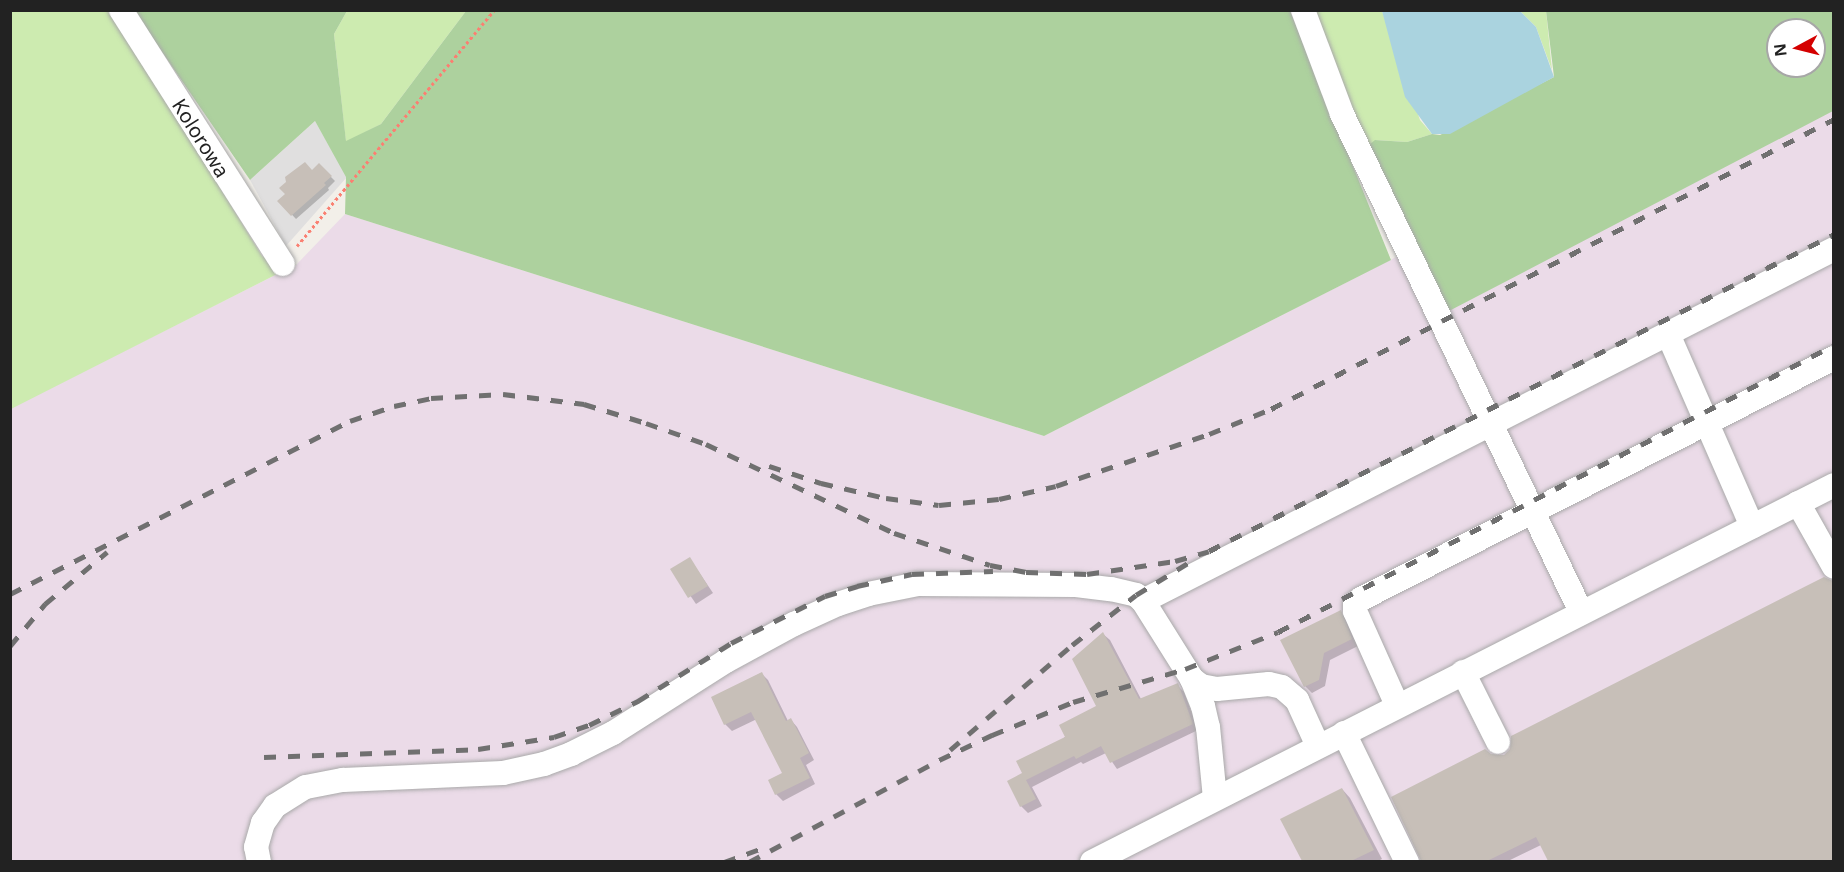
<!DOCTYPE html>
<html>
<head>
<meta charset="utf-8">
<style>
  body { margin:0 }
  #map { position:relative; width:1844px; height:872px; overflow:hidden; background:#f2efe9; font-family:"Noto Sans",sans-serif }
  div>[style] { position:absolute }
  .residential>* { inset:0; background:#e0dfdf }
  .industrial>* { inset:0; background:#ebdbe8 }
  .grass>* { inset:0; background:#cdebb0 }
  .forest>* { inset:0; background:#add19e }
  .water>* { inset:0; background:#aad3df }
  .shadow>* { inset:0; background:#0003 }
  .building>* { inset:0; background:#c7bfb8 }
  .path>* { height:3px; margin-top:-1.5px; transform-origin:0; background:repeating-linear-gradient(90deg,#fa8072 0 3px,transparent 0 6px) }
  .roads { filter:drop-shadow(0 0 2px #a9a9a9) drop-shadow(0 0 2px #a9a9a9) }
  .minor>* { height:24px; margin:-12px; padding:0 12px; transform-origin:12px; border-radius:12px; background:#fff }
  .rail>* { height:4.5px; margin-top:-2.25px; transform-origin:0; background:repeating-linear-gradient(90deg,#707070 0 12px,transparent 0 24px) }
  span { translate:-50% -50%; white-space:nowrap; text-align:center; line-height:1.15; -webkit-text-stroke:6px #fff; paint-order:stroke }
  .street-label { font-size:20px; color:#222 }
  .frame { position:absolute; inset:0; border:12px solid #222; pointer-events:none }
  .north { position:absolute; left:1766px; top:18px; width:60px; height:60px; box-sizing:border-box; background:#fff; border:2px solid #a7a7a7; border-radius:50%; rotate:263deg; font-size:16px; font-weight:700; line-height:24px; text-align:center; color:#222 }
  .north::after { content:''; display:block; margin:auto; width:21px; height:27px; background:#d40000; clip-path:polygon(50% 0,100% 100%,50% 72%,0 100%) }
</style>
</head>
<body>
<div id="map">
  <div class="residential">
    <i style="clip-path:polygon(315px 121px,347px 177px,286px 246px,250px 180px)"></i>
  </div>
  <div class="industrial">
    <i style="clip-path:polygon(1833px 35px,1833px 861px,11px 862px,11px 408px,297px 264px,345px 214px,1044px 436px,1778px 63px,1778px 66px,1814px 66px)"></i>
  </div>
  <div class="grass">
    <i style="clip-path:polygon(11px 11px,111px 11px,262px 256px,281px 267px,297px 264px,11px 409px)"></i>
    <i style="clip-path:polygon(347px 11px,466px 11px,381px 124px,346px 142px,334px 34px)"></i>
    <i style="clip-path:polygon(1315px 11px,1382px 11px,1420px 120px,1432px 134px,1407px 142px,1376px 140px,1365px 148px)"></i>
    <i style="clip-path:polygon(1520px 11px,1546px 11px,1552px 70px,1536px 27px)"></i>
  </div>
  <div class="forest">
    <i style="clip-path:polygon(134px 11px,347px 11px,334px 34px,346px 141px,381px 124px,466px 11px,1290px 11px,1391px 260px,1044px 436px,345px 214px,346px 177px,315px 121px,250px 180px)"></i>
    <i style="clip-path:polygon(evenodd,1546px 11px,1833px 11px,1833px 111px,1449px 311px,1365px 148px,1375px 140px,1407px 142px,1432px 134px,1440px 135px,1554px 77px,1546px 11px,1778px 30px,1814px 30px,1814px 66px,1778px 66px,1778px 30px)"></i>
  </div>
  <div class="water">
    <i style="clip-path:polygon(1382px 11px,1520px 11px,1536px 27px,1554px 77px,1450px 134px,1432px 134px,1405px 97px)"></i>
  </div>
  <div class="shadow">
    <i style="clip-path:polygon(319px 165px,335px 181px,328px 188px,329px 190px,296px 219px,279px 201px)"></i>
    <i style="clip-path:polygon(690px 559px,713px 593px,696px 604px,673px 570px)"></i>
    <i style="clip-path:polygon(1825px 579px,1834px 583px,1834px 862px,1550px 862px,1541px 845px,1506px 862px,1423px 862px,1393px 797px,1490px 756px,1504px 756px)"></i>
    <i style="clip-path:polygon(1340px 612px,1347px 619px,1358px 646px,1330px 660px,1325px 686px,1312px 693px,1305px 686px,1282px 641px)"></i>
    <i style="clip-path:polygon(1103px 634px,1110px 640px,1141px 699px,1177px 685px,1184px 692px,1198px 730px,1117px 769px,1106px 753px,1083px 764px,1081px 762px,1032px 787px,1042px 806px,1028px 813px,1021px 806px,1024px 774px,1098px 707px)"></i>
    <i style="clip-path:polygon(761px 673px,768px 680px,788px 721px,791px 720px,797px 727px,814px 760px,806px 765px,815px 784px,783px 801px,776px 794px,784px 774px,757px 719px,732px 731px,725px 724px,712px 698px)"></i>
    <i style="clip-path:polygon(1342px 789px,1350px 798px,1382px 859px,1376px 862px,1304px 862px,1282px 820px)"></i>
  </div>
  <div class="building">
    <i style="clip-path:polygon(305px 162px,312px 170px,319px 163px,332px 176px,324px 183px,326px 185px,291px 216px,277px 201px,285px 194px,279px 188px,286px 182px,285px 177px)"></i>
    <i style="clip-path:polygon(690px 557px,708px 586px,688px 598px,670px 569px)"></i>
    <i style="clip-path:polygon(1824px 577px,1833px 581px,1833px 861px,1548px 861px,1536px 837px,1487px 861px,1421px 861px,1391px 797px,1485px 749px,1491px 754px,1504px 755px,1510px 749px,1511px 736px)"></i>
    <i style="clip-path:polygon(1341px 610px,1352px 639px,1324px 653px,1319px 680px,1304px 687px,1280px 640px)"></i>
    <i style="clip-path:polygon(1103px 632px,1139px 699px,1178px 683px,1193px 724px,1110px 763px,1101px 746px,1076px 759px,1074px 756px,1026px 780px,1036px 799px,1020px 807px,1007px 781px,1022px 773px,1016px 761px,1065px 737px,1059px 725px,1096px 706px,1072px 659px)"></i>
    <i style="clip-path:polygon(762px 672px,786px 721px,791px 718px,809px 753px,800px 758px,810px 778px,775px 795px,768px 780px,782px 773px,751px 712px,724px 725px,711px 697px)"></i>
    <i style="clip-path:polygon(1342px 788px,1374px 850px,1351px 861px,1302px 861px,1280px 819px)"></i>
  </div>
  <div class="path">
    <i style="left:297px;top:246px;width:307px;rotate:-50.1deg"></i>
  </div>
  <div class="roads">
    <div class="minor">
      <i style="left:121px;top:10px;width:301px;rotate:57.5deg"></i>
      <i style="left:1303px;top:10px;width:111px;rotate:69.4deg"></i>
      <i style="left:1342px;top:114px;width:552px;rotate:64.36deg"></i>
      <i style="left:1668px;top:334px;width:210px;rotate:66.4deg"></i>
      <i style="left:1798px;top:503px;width:73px;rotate:60.6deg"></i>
      <i style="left:1143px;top:601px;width:775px;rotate:-26.99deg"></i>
      <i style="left:1463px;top:672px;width:78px;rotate:63.4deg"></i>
      <i style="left:1192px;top:679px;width:29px;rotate:68deg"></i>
      <i style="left:1203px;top:706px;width:22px;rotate:77deg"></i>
      <i style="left:1208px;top:727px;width:71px;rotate:84.4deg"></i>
      <i style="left:1397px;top:705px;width:103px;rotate:-114.1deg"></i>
      <i style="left:1355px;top:611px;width:7px;rotate:-90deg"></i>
      <i style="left:1355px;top:604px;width:8px;rotate:-40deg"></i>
      <i style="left:1361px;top:599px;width:531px;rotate:-27deg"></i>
      <i style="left:1344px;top:733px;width:144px;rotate:64deg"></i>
      <i style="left:259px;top:862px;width:15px;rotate:-101deg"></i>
      <i style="left:256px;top:847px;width:25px;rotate:-74deg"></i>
      <i style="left:263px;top:823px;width:21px;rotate:-55deg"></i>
      <i style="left:275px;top:806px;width:36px;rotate:-32deg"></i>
      <i style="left:306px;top:787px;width:38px;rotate:-11deg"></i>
      <i style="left:343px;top:780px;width:160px;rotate:-2.5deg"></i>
      <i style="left:503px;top:773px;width:42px;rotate:-12.4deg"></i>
      <i style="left:544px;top:764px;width:29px;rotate:-20deg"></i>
      <i style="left:571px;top:754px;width:47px;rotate:-26.6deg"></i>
      <i style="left:613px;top:733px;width:134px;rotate:-32.5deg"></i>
      <i style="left:726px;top:661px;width:77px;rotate:-28.6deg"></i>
      <i style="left:794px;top:624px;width:48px;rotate:-24.4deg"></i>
      <i style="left:838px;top:604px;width:32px;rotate:-18deg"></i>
      <i style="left:868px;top:594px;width:51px;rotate:-11.3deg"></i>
      <i style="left:918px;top:584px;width:158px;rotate:0.4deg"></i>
      <i style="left:1076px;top:585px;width:35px;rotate:7deg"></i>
      <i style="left:1111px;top:589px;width:26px;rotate:13deg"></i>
      <i style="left:1136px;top:595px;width:9px;rotate:41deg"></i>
      <i style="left:1143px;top:601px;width:92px;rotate:57.9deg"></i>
      <i style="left:1192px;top:679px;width:11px;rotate:38deg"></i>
      <i style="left:1201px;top:686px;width:16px;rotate:11deg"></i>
      <i style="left:1217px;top:689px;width:52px;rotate:-5.5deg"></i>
      <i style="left:1269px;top:684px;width:13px;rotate:13deg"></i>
      <i style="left:1282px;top:687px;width:20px;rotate:41deg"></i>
      <i style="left:1297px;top:700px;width:51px;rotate:65.5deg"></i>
      <i style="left:1092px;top:862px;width:832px;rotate:-26.93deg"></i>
    </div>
  </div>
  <div class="rail">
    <i style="left:769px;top:466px;width:55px;rotate:18.1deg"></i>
    <i style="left:821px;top:483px;width:67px;rotate:13deg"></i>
    <i style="left:886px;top:498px;width:53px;rotate:7.5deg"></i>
    <i style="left:939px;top:505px;width:60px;rotate:-5.7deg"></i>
    <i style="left:999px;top:499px;width:58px;rotate:-12.8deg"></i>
    <i style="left:1056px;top:486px;width:162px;rotate:-18.8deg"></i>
    <i style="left:1209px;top:434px;width:67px;rotate:-22deg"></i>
    <i style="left:1271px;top:409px;width:633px;rotate:-27.25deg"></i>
    <i style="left:10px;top:594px;width:381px;rotate:-27deg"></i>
    <i style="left:350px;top:421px;width:46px;rotate:-18.8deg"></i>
    <i style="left:394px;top:406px;width:38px;rotate:-12deg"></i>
    <i style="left:431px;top:398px;width:72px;rotate:-3.2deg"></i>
    <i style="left:503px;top:394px;width:82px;rotate:7deg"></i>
    <i style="left:584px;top:404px;width:65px;rotate:17deg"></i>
    <i style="left:646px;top:423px;width:64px;rotate:19.3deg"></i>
    <i style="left:706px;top:444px;width:208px;rotate:25.3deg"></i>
    <i style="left:894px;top:533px;width:101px;rotate:18.4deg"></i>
    <i style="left:990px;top:565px;width:37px;rotate:11deg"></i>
    <i style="left:1026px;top:572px;width:61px;rotate:1.9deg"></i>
    <i style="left:1087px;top:574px;width:89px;rotate:-8.4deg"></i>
    <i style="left:1175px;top:561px;width:35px;rotate:-16deg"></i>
    <i style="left:1209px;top:551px;width:701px;rotate:-26.89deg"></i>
    <i style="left:10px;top:646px;width:55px;rotate:-50.2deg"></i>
    <i style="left:45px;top:604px;width:81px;rotate:-40deg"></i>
    <i style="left:950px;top:750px;width:161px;rotate:-40.7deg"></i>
    <i style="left:1072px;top:645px;width:81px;rotate:-38deg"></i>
    <i style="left:1136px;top:595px;width:65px;rotate:-31.7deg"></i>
    <i style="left:264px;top:757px;width:214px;rotate:-2.1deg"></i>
    <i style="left:478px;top:749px;width:77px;rotate:-9deg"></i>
    <i style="left:554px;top:737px;width:37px;rotate:-19deg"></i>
    <i style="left:589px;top:725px;width:55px;rotate:-26.1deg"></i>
    <i style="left:638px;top:701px;width:110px;rotate:-31.9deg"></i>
    <i style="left:731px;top:643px;width:105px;rotate:-26.6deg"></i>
    <i style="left:825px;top:596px;width:34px;rotate:-17deg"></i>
    <i style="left:857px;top:586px;width:56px;rotate:-12.3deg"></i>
    <i style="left:912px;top:574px;width:81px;rotate:-2.1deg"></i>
    <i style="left:724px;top:862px;width:38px;rotate:-20deg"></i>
    <i style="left:749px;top:862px;width:216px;rotate:-28.2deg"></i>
    <i style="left:939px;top:760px;width:59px;rotate:-25.3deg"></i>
    <i style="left:992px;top:735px;width:87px;rotate:-22.2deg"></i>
    <i style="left:1073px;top:702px;width:117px;rotate:-16.4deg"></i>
    <i style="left:1185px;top:669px;width:100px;rotate:-21.7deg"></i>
    <i style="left:1278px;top:632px;width:626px;rotate:-27.3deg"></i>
  </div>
  <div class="street-label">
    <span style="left:201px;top:138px;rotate:58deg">Kolorowa</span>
  </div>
  <div class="frame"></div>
  <div class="north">N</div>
</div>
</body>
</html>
